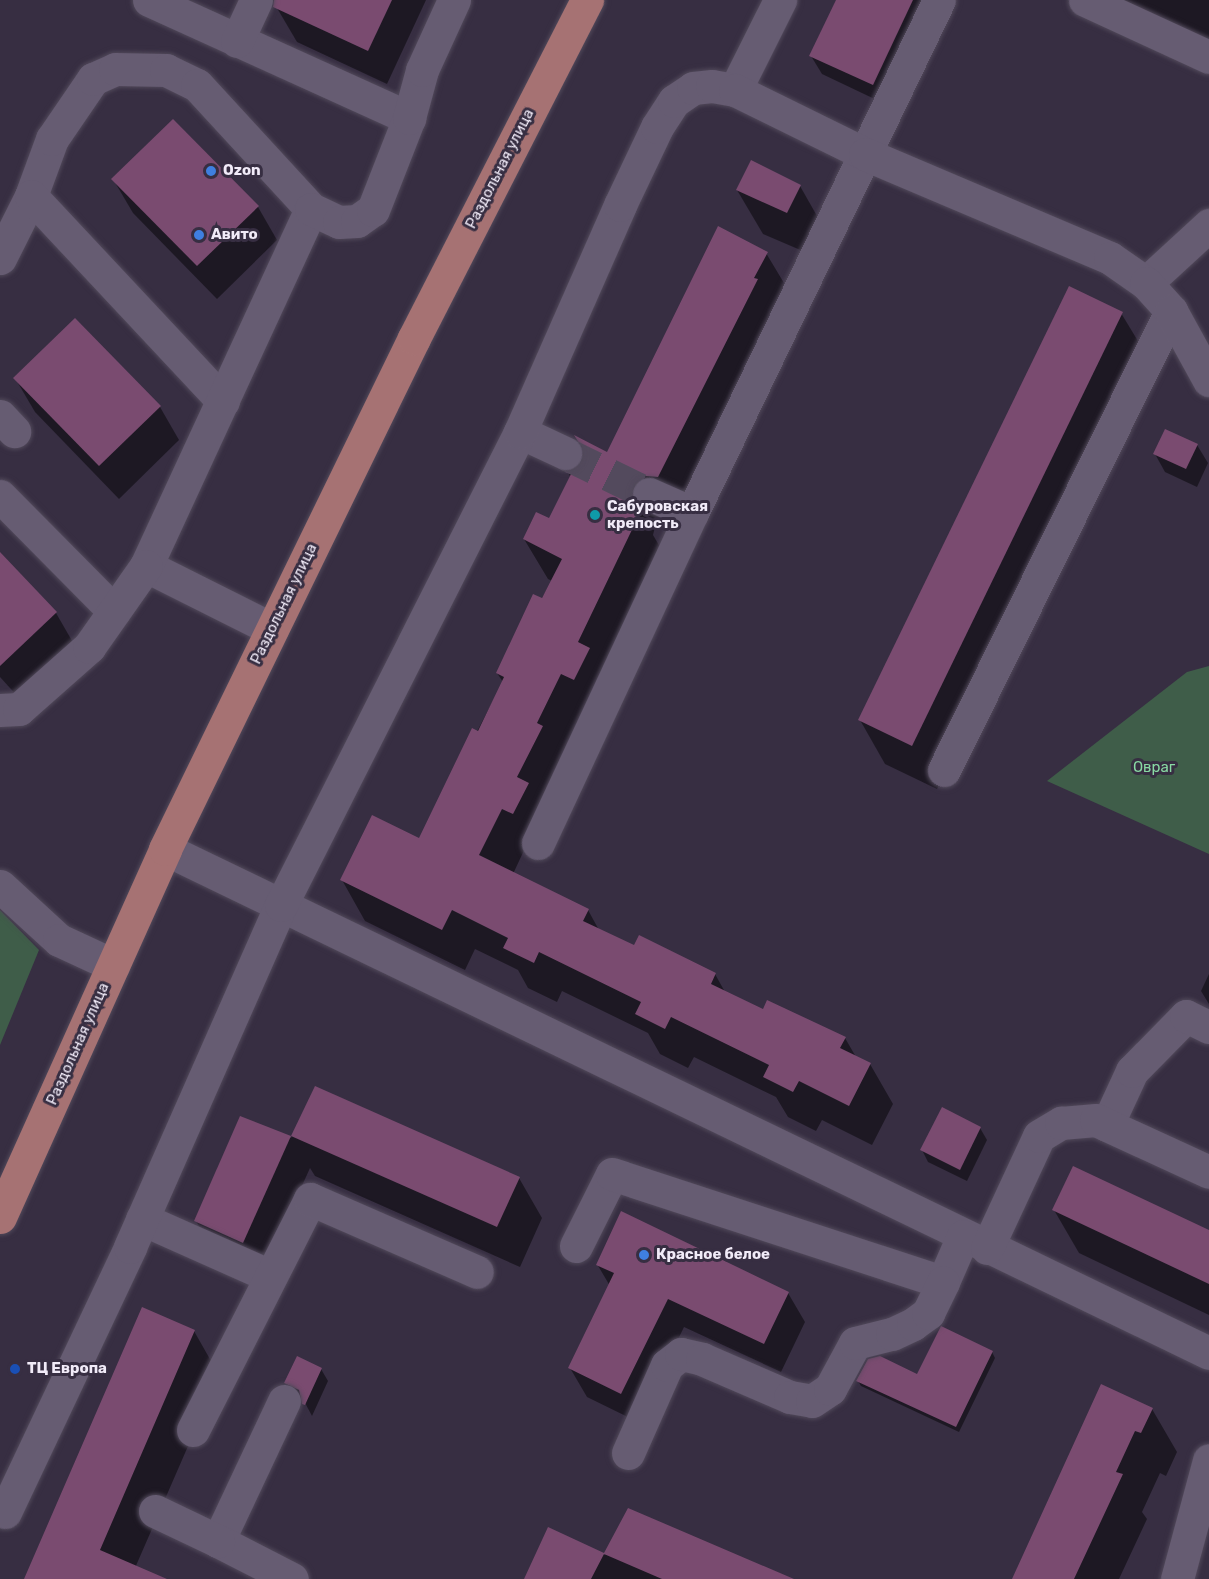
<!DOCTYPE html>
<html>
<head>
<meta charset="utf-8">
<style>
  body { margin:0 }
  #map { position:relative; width:1209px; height:1579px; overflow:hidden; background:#372e42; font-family:Rubik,sans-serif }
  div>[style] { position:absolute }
  .green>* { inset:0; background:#3f5d49 }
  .shadow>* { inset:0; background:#0007 }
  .building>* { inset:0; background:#7a4b70 }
  .minor-tunnel>* { height:33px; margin-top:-16.5px; transform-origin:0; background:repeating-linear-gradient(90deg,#534a5d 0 33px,transparent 0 49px) }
  .roads { filter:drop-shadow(0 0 2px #51495a) drop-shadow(0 0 2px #51495a) }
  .minor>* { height:33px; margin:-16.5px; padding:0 16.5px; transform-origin:16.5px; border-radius:16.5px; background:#665c72 }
  .major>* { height:33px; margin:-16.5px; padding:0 16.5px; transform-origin:16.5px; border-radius:16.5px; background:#a67273 }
  .dots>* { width:16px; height:16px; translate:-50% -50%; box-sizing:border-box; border:3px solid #372e42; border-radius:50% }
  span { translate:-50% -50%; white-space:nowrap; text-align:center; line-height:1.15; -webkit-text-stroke:6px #372e42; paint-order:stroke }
  .street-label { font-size:15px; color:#f1ebf8 }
  .poi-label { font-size:15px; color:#f1ebf8; font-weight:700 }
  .left { translate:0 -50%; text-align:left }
  .park-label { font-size:15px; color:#88d9a3 }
</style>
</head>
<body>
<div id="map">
  <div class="green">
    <i style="clip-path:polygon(1209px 666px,1209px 854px,1047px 781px,1187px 672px)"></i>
    <i style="clip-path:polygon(0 910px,39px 950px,0 1045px)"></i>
  </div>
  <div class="shadow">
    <i style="clip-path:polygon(281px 0,426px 0,387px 84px,297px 42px,277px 8px)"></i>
    <i style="clip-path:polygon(837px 0,932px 0,883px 103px,822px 74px,811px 56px)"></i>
    <i style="clip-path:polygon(1109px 0,1209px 0,1209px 46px)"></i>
    <i style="clip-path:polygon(113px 179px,258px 207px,277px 240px,217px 299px,133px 213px)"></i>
    <i style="clip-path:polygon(800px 186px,825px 230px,812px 255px,763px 234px,737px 190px)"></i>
    <i style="clip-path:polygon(766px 253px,790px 293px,681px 517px,670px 515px,661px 519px,655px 527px,653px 535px,663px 552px,513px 874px,588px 910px,599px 930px,635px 947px,715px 974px,725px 992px,763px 1011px,845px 1038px,856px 1057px,870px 1064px,893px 1104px,872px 1145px,822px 1120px,816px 1131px,788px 1117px,776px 1097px,694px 1057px,688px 1068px,660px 1054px,648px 1033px,562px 991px,557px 1002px,528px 988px,518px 970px,475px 949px,465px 970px,365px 921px,342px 880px,420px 840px,503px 682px,497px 673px,552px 581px,548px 579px,524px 539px,550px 520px,571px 478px,568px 472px,607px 454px)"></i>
    <i style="clip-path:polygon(1121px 313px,1147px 356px,937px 789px,885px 764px,860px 720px)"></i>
    <i style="clip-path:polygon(15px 378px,160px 407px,179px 440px,119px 499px,35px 412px)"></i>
    <i style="clip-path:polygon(1197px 445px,1208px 463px,1197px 487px,1165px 472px,1155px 454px)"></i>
    <i style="clip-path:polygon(0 554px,56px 613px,75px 646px,20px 699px,0 677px)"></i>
    <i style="clip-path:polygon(1209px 974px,1209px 1004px,1201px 991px)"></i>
    <i style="clip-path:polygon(316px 1088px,519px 1178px,542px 1218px,520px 1267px,315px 1176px,310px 1168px,262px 1275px,215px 1255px,196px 1221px,241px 1118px,291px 1138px)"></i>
    <i style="clip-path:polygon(980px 1128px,987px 1140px,967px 1181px,928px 1162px,922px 1150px)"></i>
    <i style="clip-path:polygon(1054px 1210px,1209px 1232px,1209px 1315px,1079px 1253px)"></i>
    <i style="clip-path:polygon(597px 1264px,788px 1293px,805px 1322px,781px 1372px,684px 1327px,638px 1422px,587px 1397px,570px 1368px,610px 1286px)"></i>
    <i style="clip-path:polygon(194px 1331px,219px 1375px,135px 1568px,160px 1579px,28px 1579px)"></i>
    <i style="clip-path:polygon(992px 1352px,995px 1358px,959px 1432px,861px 1386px,858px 1381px,918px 1376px)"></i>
    <i style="clip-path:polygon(321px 1369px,328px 1381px,312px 1416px,303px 1399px,293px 1395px,286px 1382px)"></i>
    <i style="clip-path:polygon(1152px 1409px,1177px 1452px,1166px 1476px,1160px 1473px,1142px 1512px,1147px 1519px,1119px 1579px,1019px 1579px)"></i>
    <i style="clip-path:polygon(628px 1510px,790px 1579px,526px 1579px,549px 1529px,605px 1555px)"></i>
  </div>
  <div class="building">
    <i style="clip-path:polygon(274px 0,392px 0,368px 51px,273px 7px)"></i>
    <i style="clip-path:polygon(836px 0,913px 0,873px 85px,809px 56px)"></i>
    <i style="clip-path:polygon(173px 119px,259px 206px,197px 266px,111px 179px)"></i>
    <i style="clip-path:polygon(751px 160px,801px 185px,787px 213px,736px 190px)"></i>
    <i style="clip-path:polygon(718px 226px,768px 252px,754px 278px,758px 279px,658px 477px,646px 476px,638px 479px,632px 486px,630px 497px,634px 505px,641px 511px,578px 642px,590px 648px,574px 680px,561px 674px,537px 723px,543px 726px,517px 777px,529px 783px,513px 814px,502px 809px,479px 855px,589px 909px,583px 921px,634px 945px,639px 935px,716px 973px,711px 984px,763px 1009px,767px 1000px,846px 1037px,840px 1048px,871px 1063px,849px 1106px,799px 1081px,793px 1092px,763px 1077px,769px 1065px,671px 1017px,665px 1029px,635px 1014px,641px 1002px,539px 952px,534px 963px,503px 948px,508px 938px,452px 910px,442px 930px,340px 880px,372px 815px,419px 838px,472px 728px,478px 731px,504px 677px,496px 673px,533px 594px,542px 598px,562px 559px,523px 539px,536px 512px,549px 518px,571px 474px,565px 472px,575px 469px,582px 461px,584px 451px,574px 435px,607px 452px)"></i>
    <i style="clip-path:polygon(1069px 286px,1123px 312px,912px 746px,858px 720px)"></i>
    <i style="clip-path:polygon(75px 318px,161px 406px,99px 466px,13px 378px)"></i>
    <i style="clip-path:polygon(1165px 429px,1198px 444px,1186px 469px,1153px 454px)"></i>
    <i style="clip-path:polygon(0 552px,57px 612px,0 666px)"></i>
    <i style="clip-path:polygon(315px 1086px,520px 1177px,497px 1227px,291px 1136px)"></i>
    <i style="clip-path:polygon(942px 1107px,981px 1127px,960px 1170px,920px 1150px)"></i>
    <i style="clip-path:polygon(240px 1116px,291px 1136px,243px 1243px,194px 1221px)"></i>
    <i style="clip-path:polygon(1073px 1166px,1209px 1230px,1209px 1284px,1052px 1210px)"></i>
    <i style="clip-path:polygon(621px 1211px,789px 1292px,764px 1344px,668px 1299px,621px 1394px,568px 1368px,614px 1273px,596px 1265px)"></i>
    <i style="clip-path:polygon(142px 1307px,195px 1330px,100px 1550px,167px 1579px,24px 1579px)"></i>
    <i style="clip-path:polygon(941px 1326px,993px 1351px,956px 1427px,856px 1381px,868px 1359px,880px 1356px,917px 1374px)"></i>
    <i style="clip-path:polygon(297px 1356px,322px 1368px,305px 1405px,302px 1404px,299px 1390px,284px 1383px)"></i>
    <i style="clip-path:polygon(1101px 1384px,1153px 1408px,1141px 1433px,1135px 1431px,1116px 1472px,1123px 1474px,1074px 1579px,1012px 1579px)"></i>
    <i style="clip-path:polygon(628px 1508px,794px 1579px,662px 1579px,604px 1554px,591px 1579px,524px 1579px,548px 1527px,604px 1553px)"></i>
  </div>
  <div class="minor-tunnel">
    <i style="left:565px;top:453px;width:93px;rotate:26deg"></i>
  </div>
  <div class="roads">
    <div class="minor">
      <i style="left:149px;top:0;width:286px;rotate:24.4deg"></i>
      <i style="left:1085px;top:0;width:136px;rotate:24.7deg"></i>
      <i style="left:237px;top:41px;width:45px;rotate:-65.1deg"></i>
      <i style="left:735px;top:90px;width:101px;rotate:-63.4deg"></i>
      <i style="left:31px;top:196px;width:61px;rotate:-69.8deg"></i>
      <i style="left:52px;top:139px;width:73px;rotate:-55.7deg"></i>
      <i style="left:93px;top:79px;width:24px;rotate:-24deg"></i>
      <i style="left:115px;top:69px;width:51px;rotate:1.1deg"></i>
      <i style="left:166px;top:70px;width:34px;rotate:26deg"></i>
      <i style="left:197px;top:85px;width:168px;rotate:47.4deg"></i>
      <i style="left:0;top:258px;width:69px;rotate:-63.4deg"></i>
      <i style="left:31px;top:196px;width:281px;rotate:46.9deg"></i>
      <i style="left:1146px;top:283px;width:86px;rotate:-42.6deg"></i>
      <i style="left:0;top:416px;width:21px;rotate:47deg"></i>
      <i style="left:520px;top:432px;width:50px;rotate:25deg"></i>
      <i style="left:649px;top:494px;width:47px;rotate:23.8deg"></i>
      <i style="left:692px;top:513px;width:569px;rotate:-64.29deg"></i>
      <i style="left:0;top:496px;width:162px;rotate:45.3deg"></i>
      <i style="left:272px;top:629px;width:141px;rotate:-153.4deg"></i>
      <i style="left:146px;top:566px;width:393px;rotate:-65.2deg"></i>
      <i style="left:311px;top:209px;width:31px;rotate:25deg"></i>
      <i style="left:339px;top:222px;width:18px;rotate:-3deg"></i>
      <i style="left:357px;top:221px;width:19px;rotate:-35deg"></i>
      <i style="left:373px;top:210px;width:99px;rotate:-68.6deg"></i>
      <i style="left:409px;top:118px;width:50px;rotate:-74.8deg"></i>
      <i style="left:422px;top:70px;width:77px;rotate:-65.4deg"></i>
      <i style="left:0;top:710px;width:19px;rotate:-3deg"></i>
      <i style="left:19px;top:709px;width:94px;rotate:-41.5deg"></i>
      <i style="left:89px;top:647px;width:99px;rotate:-54.9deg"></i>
      <i style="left:944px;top:770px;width:512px;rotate:-63.69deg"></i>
      <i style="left:538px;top:843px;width:364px;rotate:-65deg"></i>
      <i style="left:165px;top:849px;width:1159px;rotate:25.77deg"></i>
      <i style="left:0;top:886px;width:80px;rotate:42.5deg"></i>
      <i style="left:59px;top:940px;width:60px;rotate:24.8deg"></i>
      <i style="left:1107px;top:1125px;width:60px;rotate:-65.2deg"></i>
      <i style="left:1132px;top:1071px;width:77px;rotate:-45.5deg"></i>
      <i style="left:1186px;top:1016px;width:25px;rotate:26deg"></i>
      <i style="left:142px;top:1219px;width:140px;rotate:24deg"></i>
      <i style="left:576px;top:1246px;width:80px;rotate:-63.4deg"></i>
      <i style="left:612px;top:1174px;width:348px;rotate:18.1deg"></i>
      <i style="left:943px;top:1282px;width:50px;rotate:-66.5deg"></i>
      <i style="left:987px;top:1248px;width:123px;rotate:-65.1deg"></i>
      <i style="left:1039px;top:1136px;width:26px;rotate:-31deg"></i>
      <i style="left:1061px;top:1123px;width:35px;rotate:-5deg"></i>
      <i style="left:1096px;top:1120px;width:124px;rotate:24.7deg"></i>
      <i style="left:284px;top:1401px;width:155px;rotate:115.2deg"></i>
      <i style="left:218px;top:1541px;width:83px;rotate:27.2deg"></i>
      <i style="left:193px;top:1430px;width:259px;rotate:-63.1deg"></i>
      <i style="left:310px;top:1199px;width:182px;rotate:23.6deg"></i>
      <i style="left:628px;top:1453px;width:96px;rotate:-66.1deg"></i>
      <i style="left:667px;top:1365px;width:18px;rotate:-38deg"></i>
      <i style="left:681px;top:1354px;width:22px;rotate:13deg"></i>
      <i style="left:702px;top:1359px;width:96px;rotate:23.4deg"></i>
      <i style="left:790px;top:1397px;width:22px;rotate:10deg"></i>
      <i style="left:812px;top:1401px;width:22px;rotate:-34deg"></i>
      <i style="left:830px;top:1389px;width:52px;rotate:-61.5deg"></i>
      <i style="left:855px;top:1343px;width:38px;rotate:-14deg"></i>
      <i style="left:892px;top:1334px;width:23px;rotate:-25deg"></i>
      <i style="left:913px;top:1324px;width:19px;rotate:-36deg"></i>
      <i style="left:928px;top:1313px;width:34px;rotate:-64deg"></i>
      <i style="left:155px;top:1511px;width:70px;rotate:25.5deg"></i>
      <i style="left:5px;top:1512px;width:293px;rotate:-64.7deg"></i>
      <i style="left:130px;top:1247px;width:374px;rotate:-66.2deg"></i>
      <i style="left:281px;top:905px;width:530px;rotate:-63.19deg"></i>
      <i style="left:520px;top:432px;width:248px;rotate:-66.2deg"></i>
      <i style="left:620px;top:205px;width:86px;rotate:-64.6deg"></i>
      <i style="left:657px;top:127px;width:31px;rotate:-57deg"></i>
      <i style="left:674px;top:101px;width:23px;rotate:-34deg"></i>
      <i style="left:693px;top:88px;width:19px;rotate:-6deg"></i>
      <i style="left:712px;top:86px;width:23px;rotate:10deg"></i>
      <i style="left:735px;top:90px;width:145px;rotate:26.2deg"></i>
      <i style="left:865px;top:154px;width:266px;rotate:23deg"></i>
      <i style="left:1110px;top:258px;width:44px;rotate:34.8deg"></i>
      <i style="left:1146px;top:283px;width:38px;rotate:48deg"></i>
      <i style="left:1171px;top:311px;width:79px;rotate:61.2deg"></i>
      <i style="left:1177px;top:1579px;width:123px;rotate:-74.9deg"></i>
    </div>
    <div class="major">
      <i style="left:0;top:1217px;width:403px;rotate:-65.8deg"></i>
      <i style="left:165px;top:849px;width:568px;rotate:-64.02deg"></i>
      <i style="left:414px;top:338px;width:380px;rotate:-62.9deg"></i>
    </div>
  </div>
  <div class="dots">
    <i style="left:211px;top:171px;background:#3f7fe0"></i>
    <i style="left:199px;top:235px;background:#3f7fe0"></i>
    <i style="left:595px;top:515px;background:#0f9aa8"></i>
    <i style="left:644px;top:1255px;background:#3f7fe0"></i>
    <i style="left:15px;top:1369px;background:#1a4fb4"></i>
  </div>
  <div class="street-label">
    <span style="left:500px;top:169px;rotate:-63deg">Раздольная улица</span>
    <span style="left:284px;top:604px;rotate:-64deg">Раздольная улица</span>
    <span style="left:78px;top:1044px;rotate:-66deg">Раздольная улица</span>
  </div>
  <div class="poi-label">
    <span class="left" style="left:223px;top:171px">Ozon</span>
    <span class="left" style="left:211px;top:235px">Авито</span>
    <span class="left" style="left:607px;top:515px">Сабуровская<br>крепость</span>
    <span class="left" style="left:656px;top:1255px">Красное белое</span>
    <span class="left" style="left:27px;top:1369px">ТЦ Европа</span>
  </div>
  <div class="park-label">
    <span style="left:1154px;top:768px">Овраг</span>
  </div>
</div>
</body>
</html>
